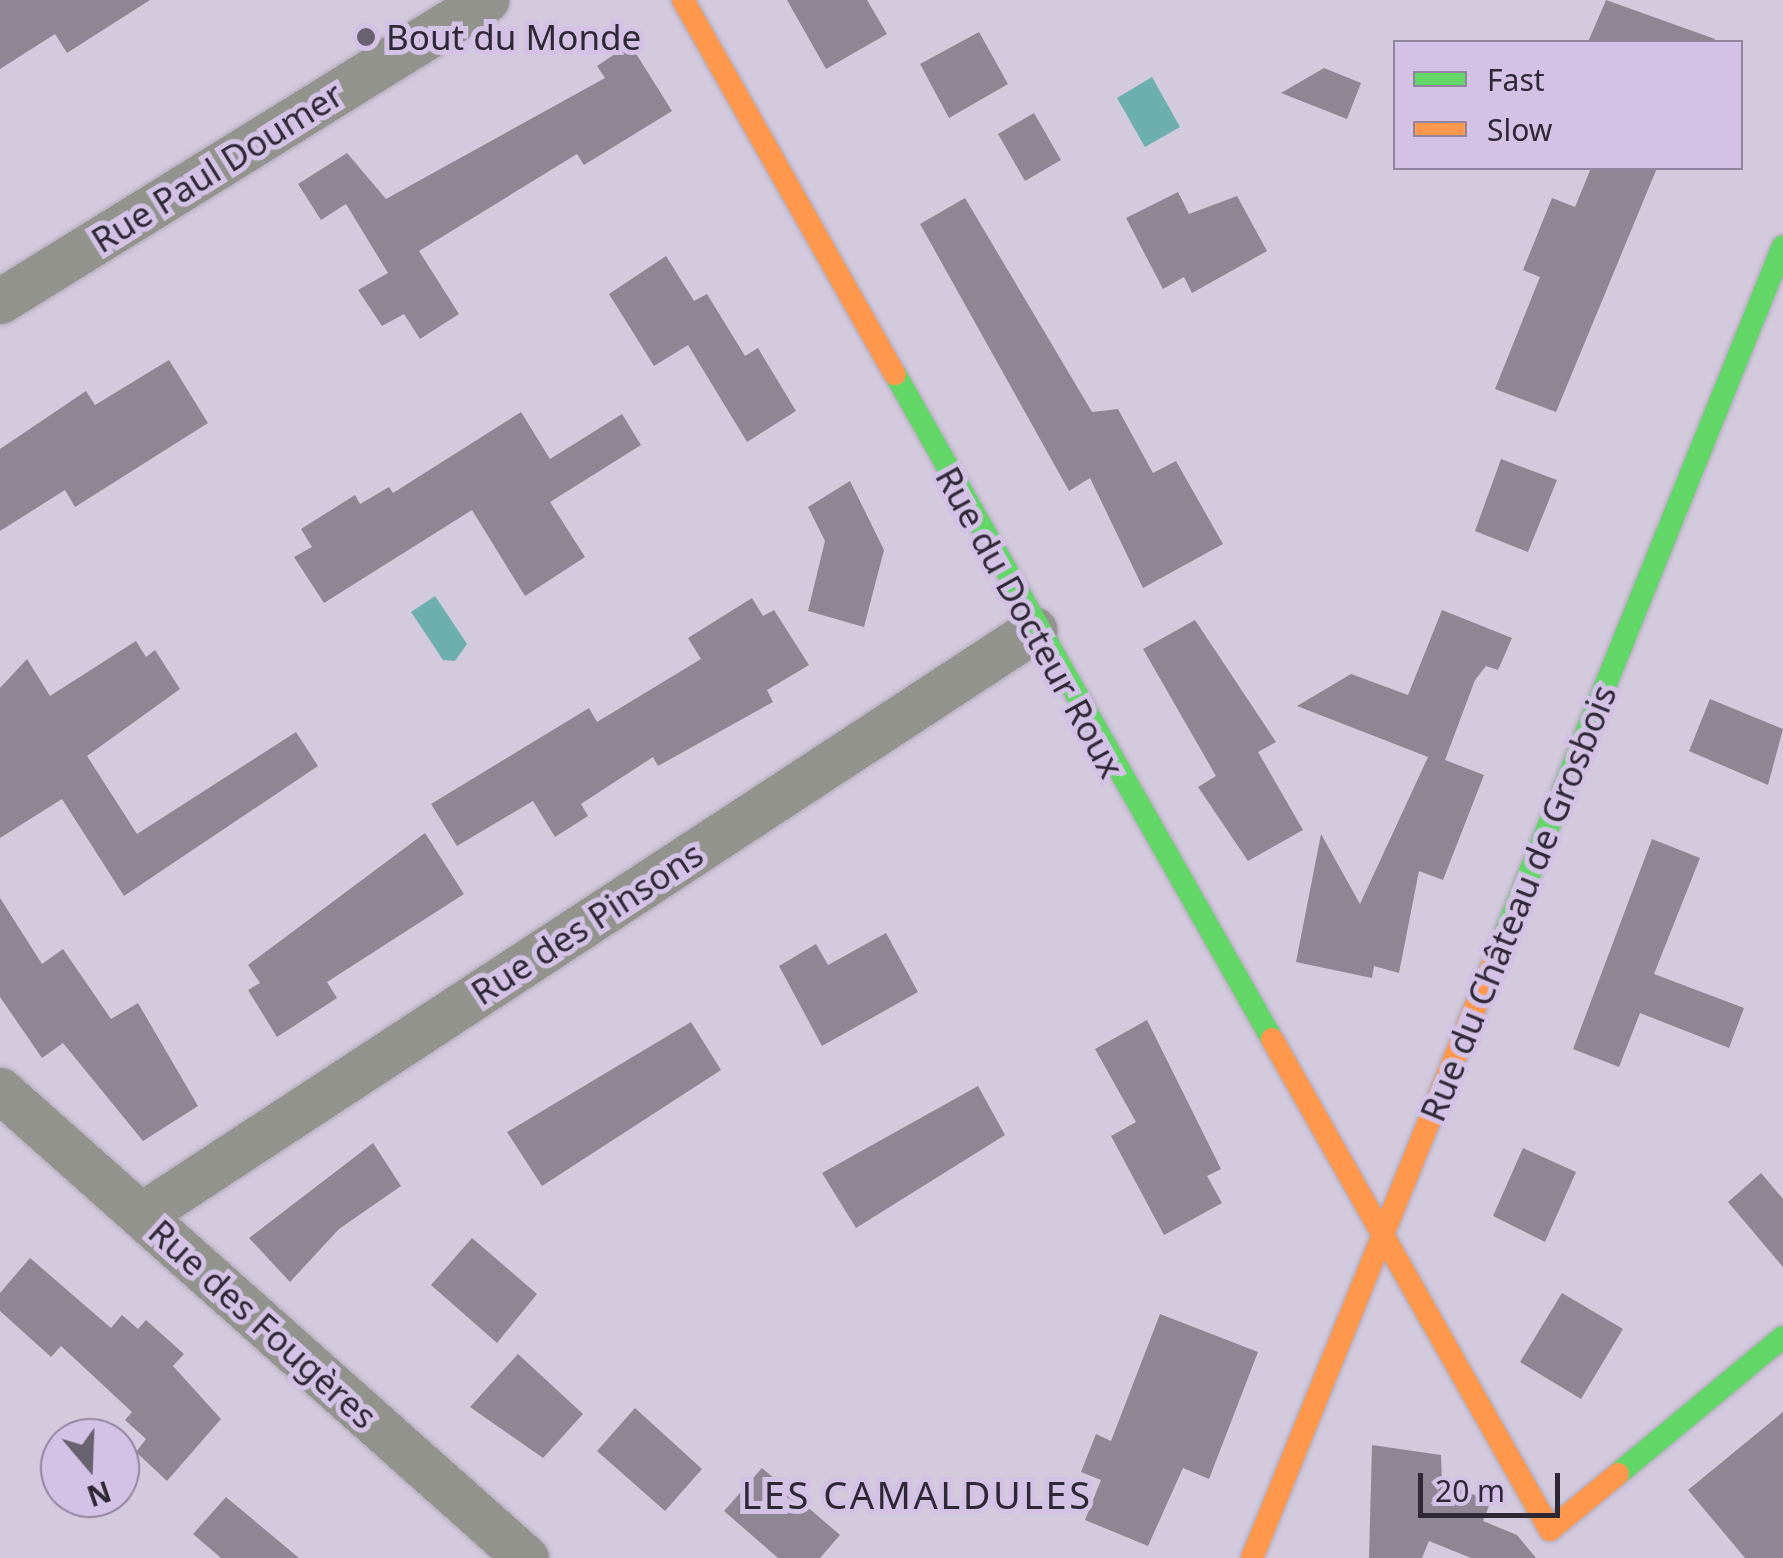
<!DOCTYPE html>
<html>
<head>
<meta charset="utf-8">
<style>
  body { margin:0 }
  #map { position:relative; width:1783px; height:1558px; overflow:hidden; background:#d4cade; font-family:"Noto Sans",sans-serif }
  div>[style] { position:absolute }
  .water>* { inset:0; background:#6cafae }
  .building>* { inset:0; background:#8f8694 }
  .roads { filter:drop-shadow(0 0 2px #afa8b7) drop-shadow(0 0 2px #afa8b7) }
  .street>* { height:45px; margin:-22.5px; padding:0 22.5px; transform-origin:22.5px; border-radius:22.5px; background:#91938c }
  .fast>* { height:22px; margin:-11px; padding:0 11px; transform-origin:11px; border-radius:11px; background:#63d668 }
  .slow>* { height:22px; margin:-11px; padding:0 11px; transform-origin:11px; border-radius:11px; background:#ff974d }
  .dots>* { width:28px; height:28px; translate:-50% -50%; box-sizing:border-box; border:5px solid #d3c2e6; border-radius:50% }
  span { translate:-50% -50%; white-space:nowrap; text-align:center; line-height:1.15; -webkit-text-stroke:10px #d3c2e6; paint-order:stroke }
  .poi-label { font-size:35px; color:#2e2835 }
  .left { translate:0 -50%; text-align:left }
  .street-label { font-size:35px; color:#2e2835 }
  .neighbourhood-label { font-size:38px; color:#2e2835; letter-spacing:2.5px }
  .legend { position:absolute; left:1393px; top:40px; width:350px; height:130px; box-sizing:border-box; background:#d3c2e6; border:2px solid #91849f; margin:0; padding:12px 18px; list-style:none; font-size:30px; color:#2e2835 }
  .legend li { display:flex; align-items:center; gap:20px; height:50px }
  .legend b { width:50px; border:2px solid #91849f }
  .north { position:absolute; left:40px; top:1418px; width:100px; height:100px; box-sizing:border-box; background:#d3c2e6; border:2px solid #91849f; border-radius:50%; rotate:161deg; font-size:28px; font-weight:700; line-height:40px; text-align:center; color:#2e2835 }
  .north::after { content:''; display:block; margin:auto; width:35px; height:45px; background:#686170; clip-path:polygon(50% 0,100% 100%,50% 72%,0 100%) }
  .scale { position:absolute; left:1418px; top:1473px; width:142px; height:45px; box-sizing:border-box; border:5px solid #2e2835; border-top:0; padding-left:12px; font-size:30px; line-height:35px; white-space:nowrap; color:#2e2835; -webkit-text-stroke:8px #d3c2e6; paint-order:stroke }
</style>
</head>
<body>
<div id="map">
  <div class="water">
    <i style="clip-path:polygon(1152px 77px,1180px 127px,1145px 147px,1117px 98px)"></i>
    <i style="clip-path:polygon(435px 596px,467px 644px,455px 661px,443px 660px,411px 612px)"></i>
  </div>
  <div class="building">
    <i style="clip-path:polygon(0 0,150px 0,67px 53px,55px 34px,0 69px)"></i>
    <i style="clip-path:polygon(787px 0,867px 0,887px 34px,826px 69px)"></i>
    <i style="clip-path:polygon(1606px 0,1715px 39px,1714px 42px,1588px 42px)"></i>
    <i style="clip-path:polygon(979px 32px,1008px 84px,949px 118px,920px 64px)"></i>
    <i style="clip-path:polygon(630px 44px,672px 111px,584px 165px,577px 154px,419px 251px,459px 314px,420px 339px,404px 314px,382px 326px,358px 290px,388px 273px,346px 204px,321px 220px,298px 184px,347px 153px,386px 199px,605px 78px,597px 66px)"></i>
    <i style="clip-path:polygon(1324px 68px,1361px 83px,1347px 119px,1281px 93px)"></i>
    <i style="clip-path:polygon(1034px 113px,1061px 160px,1025px 181px,998px 134px)"></i>
    <i style="clip-path:polygon(1591px 168px,1657px 168px,1556px 412px,1495px 389px,1540px 277px,1523px 270px,1552px 198px,1575px 207px)"></i>
    <i style="clip-path:polygon(1178px 192px,1189px 214px,1237px 196px,1267px 251px,1192px 293px,1184px 277px,1163px 289px,1126px 218px)"></i>
    <i style="clip-path:polygon(965px 198px,1092px 412px,1118px 409px,1153px 473px,1176px 461px,1223px 544px,1143px 588px,1090px 478px,1069px 491px,920px 224px)"></i>
    <i style="clip-path:polygon(666px 256px,694px 301px,707px 294px,745px 356px,758px 348px,796px 411px,747px 442px,688px 345px,654px 366px,609px 294px)"></i>
    <i style="clip-path:polygon(169px 360px,208px 423px,75px 507px,65px 490px,0 531px,0 449px,86px 391px,95px 405px)"></i>
    <i style="clip-path:polygon(521px 412px,550px 459px,622px 414px,641px 445px,550px 502px,585px 557px,525px 596px,472px 510px,324px 603px,294px 557px,312px 547px,301px 529px,355px 495px,360px 504px,389px 487px,393px 493px)"></i>
    <i style="clip-path:polygon(1501px 459px,1557px 480px,1528px 552px,1475px 531px)"></i>
    <i style="clip-path:polygon(850px 481px,884px 550px,864px 627px,808px 611px,825px 541px,808px 507px)"></i>
    <i style="clip-path:polygon(752px 598px,763px 616px,774px 610px,809px 665px,767px 690px,773px 702px,658px 766px,653px 757px,581px 804px,588px 816px,555px 837px,533px 801px,457px 846px,431px 804px,589px 708px,597px 722px,701px 659px,688px 638px)"></i>
    <i style="clip-path:polygon(1442px 610px,1512px 638px,1498px 670px,1486px 666px,1475px 680px,1445px 760px,1484px 775px,1443px 880px,1419px 871px,1399px 973px,1374px 966px,1372px 978px,1296px 962px,1321px 834px,1360px 904px,1428px 757px,1297px 706px,1351px 674px,1408px 695px)"></i>
    <i style="clip-path:polygon(1195px 620px,1276px 742px,1258px 752px,1303px 830px,1248px 861px,1198px 787px,1216px 776px,1143px 649px)"></i>
    <i style="clip-path:polygon(136px 641px,146px 657px,155px 650px,180px 689px,87px 756px,137px 834px,296px 732px,318px 766px,124px 896px,62px 799px,0 838px,0 688px,27px 659px,50px 696px)"></i>
    <i style="clip-path:polygon(1710px 699px,1783px 729px,1768px 785px,1689px 751px)"></i>
    <i style="clip-path:polygon(425px 833px,464px 894px,327px 982px,337px 998px,277px 1037px,248px 990px,260px 983px,248px 965px)"></i>
    <i style="clip-path:polygon(1652px 839px,1700px 858px,1654px 974px,1744px 1008px,1729px 1048px,1640px 1013px,1619px 1067px,1573px 1049px)"></i>
    <i style="clip-path:polygon(0 898px,42px 964px,63px 949px,111px 1019px,138px 1003px,198px 1106px,143px 1141px,63px 1043px,42px 1058px,0 997px)"></i>
    <i style="clip-path:polygon(886px 933px,918px 992px,822px 1046px,779px 966px,816px 944px,828px 965px)"></i>
    <i style="clip-path:polygon(1147px 1020px,1221px 1169px,1207px 1176px,1222px 1203px,1164px 1235px,1111px 1136px,1136px 1122px,1095px 1049px)"></i>
    <i style="clip-path:polygon(691px 1022px,721px 1070px,542px 1186px,507px 1132px)"></i>
    <i style="clip-path:polygon(978px 1086px,1005px 1135px,856px 1228px,822px 1173px)"></i>
    <i style="clip-path:polygon(373px 1143px,401px 1186px,339px 1229px,290px 1282px,249px 1238px)"></i>
    <i style="clip-path:polygon(1523px 1148px,1576px 1172px,1545px 1242px,1493px 1216px)"></i>
    <i style="clip-path:polygon(1761px 1173px,1783px 1199px,1783px 1267px,1728px 1202px)"></i>
    <i style="clip-path:polygon(472px 1238px,537px 1294px,497px 1343px,431px 1285px)"></i>
    <i style="clip-path:polygon(30px 1258px,111px 1328px,122px 1315px,138px 1329px,146px 1320px,184px 1354px,173px 1366px,221px 1419px,167px 1481px,136px 1452px,146px 1439px,125px 1420px,132px 1412px,61px 1346px,51px 1357px,0 1311px,0 1293px)"></i>
    <i style="clip-path:polygon(1562px 1293px,1623px 1329px,1581px 1399px,1520px 1362px)"></i>
    <i style="clip-path:polygon(1160px 1314px,1258px 1352px,1209px 1479px,1183px 1468px,1148px 1546px,1085px 1520px,1101px 1480px,1081px 1472px,1096px 1434px,1111px 1441px)"></i>
    <i style="clip-path:polygon(518px 1354px,583px 1414px,543px 1458px,470px 1407px)"></i>
    <i style="clip-path:polygon(635px 1408px,702px 1469px,665px 1511px,597px 1451px)"></i>
    <i style="clip-path:polygon(1783px 1412px,1783px 1558px,1745px 1558px,1688px 1490px)"></i>
    <i style="clip-path:polygon(1372px 1445px,1441px 1455px,1442px 1483px,1491px 1501px,1483px 1521px,1517px 1535px,1536px 1558px,1471px 1558px,1429px 1541px,1422px 1558px,1369px 1558px)"></i>
    <i style="clip-path:polygon(762px 1468px,840px 1535px,820px 1558px,778px 1558px,724px 1511px)"></i>
    <i style="clip-path:polygon(226px 1497px,299px 1558px,221px 1558px,193px 1534px)"></i>
  </div>
  <div class="roads">
    <div class="street">
      <i style="left:0;top:301px;width:572px;rotate:-31.77deg"></i>
      <i style="left:0;top:1090px;width:704px;rotate:41.66deg"></i>
      <i style="left:141px;top:1215px;width:1068px;rotate:-33.23deg"></i>
    </div>
    <div class="fast">
      <i style="left:895px;top:374px;width:764px;rotate:60.45deg"></i>
      <i style="left:1498px;top:951px;width:760px;rotate:-67.99deg"></i>
      <i style="left:1618px;top:1474px;width:214px;rotate:-39.7deg"></i>
    </div>
    <div class="slow">
      <i style="left:683px;top:0;width:430px;rotate:60.5deg"></i>
      <i style="left:1272px;top:1039px;width:564px;rotate:60.48deg"></i>
      <i style="left:1550px;top:1530px;width:88px;rotate:-39.5deg"></i>
      <i style="left:1252px;top:1558px;width:655px;rotate:-67.94deg"></i>
    </div>
  </div>
  <div class="dots">
    <i style="left:366px;top:37px;background:#686170"></i>
  </div>
  <div class="poi-label">
    <span class="left" style="left:386px;top:37px">Bout du Monde</span>
  </div>
  <div class="street-label">
    <span style="left:217px;top:167px;rotate:-32deg">Rue Paul Doumer</span>
    <span style="left:1030px;top:622px;rotate:61deg">Rue du Docteur Roux</span>
    <span style="left:1518px;top:903px;rotate:-68deg">Rue du Château de Grosbois</span>
    <span style="left:587px;top:923px;rotate:-33deg">Rue des Pinsons</span>
    <span style="left:263px;top:1324px;rotate:42deg">Rue des Fougères</span>
  </div>
  <div class="neighbourhood-label">
    <span style="left:917px;top:1495px">LES CAMALDULES</span>
  </div>
  <ul class="legend">
  <li><b style="height:12px;background:#63d668"></b>Fast</li>
  <li><b style="height:12px;background:#ff974d"></b>Slow</li>
  </ul>
  <div class="north">N</div>
  <div class="scale">20 m</div>
</div>
</body>
</html>
